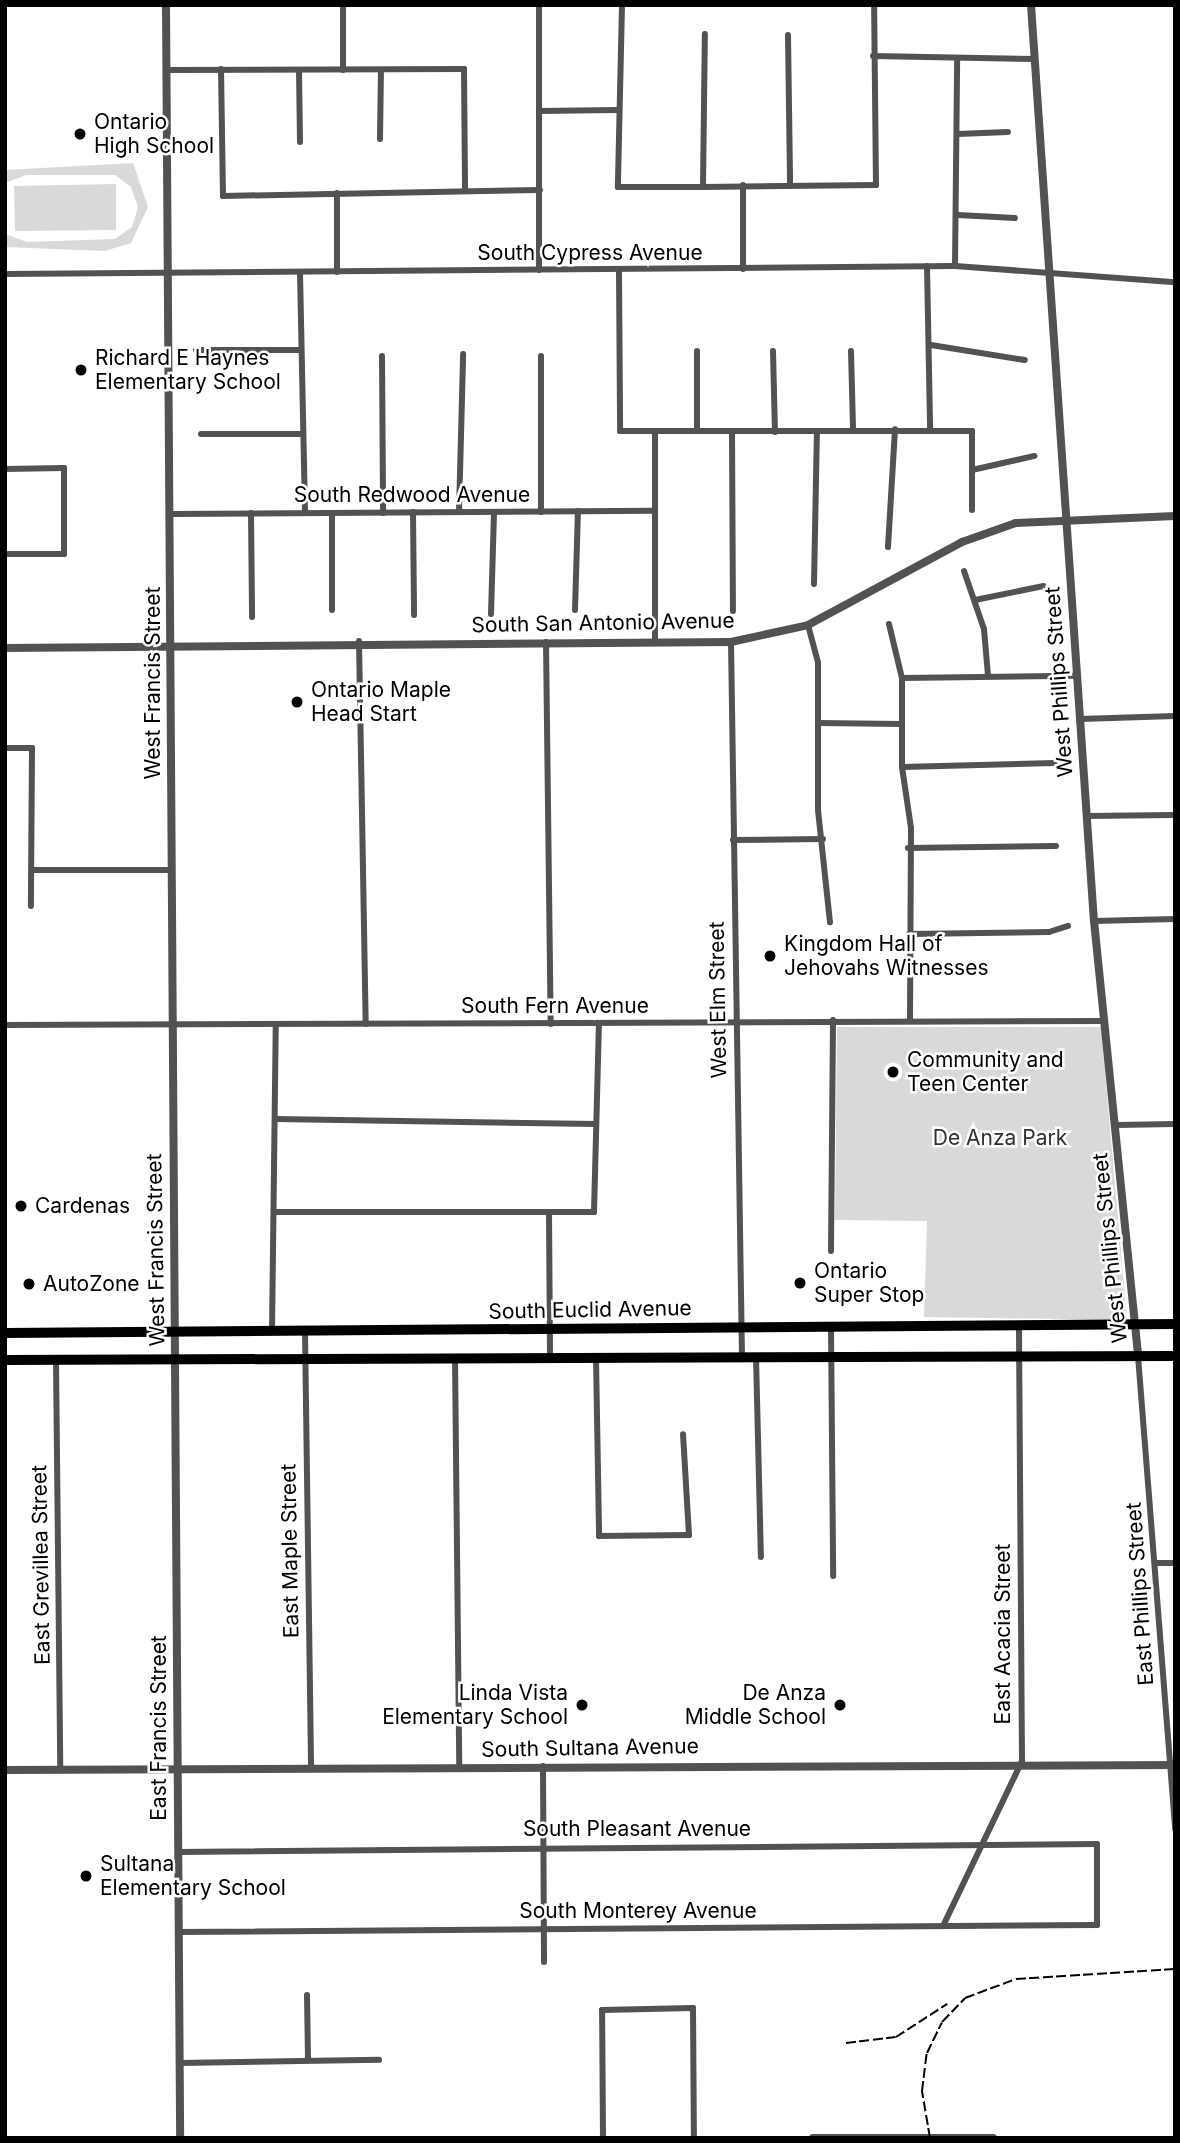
<!DOCTYPE html>
<html>
<head>
<meta charset="utf-8">
<style>
  body { margin:0 }
  #map { position:relative; width:1180px; height:2143px; overflow:hidden; background:#fff; font-family:Inter,sans-serif }
  div>[style] { position:absolute }
  .green>* { inset:0; background:#d9d9d9 }
  .minor>* { height:6px; margin:-3px; padding:0 3px; transform-origin:3px; border-radius:3px; background:#525252 }
  .tertiary>* { height:8px; margin:-4px; padding:0 4px; transform-origin:4px; border-radius:4px; background:#525252 }
  .primary>* { height:10px; margin:-5px; padding:0 5px; transform-origin:5px; border-radius:5px; background:#000 }
  .rail>* { height:2px; margin-top:-1px; transform-origin:0; background:repeating-linear-gradient(90deg,#000 0 10px,transparent 0 13.5px) }
  .dots>* { width:19px; height:19px; translate:-50% -50%; box-sizing:border-box; border:4px solid #fff; border-radius:50% }
  span { translate:-50% -50%; white-space:nowrap; text-align:center; line-height:1.15; -webkit-text-stroke:5px #fff; paint-order:stroke }
  .poi-label { font-size:21px; color:#000 }
  .left { translate:0 -50%; text-align:left }
  .right { translate:-100% -50%; text-align:right }
  .street-label { font-size:21px; color:#000 }
  .park-label { font-size:21px; color:#303030 }
  .frame { position:absolute; inset:0; border:7px solid #000; pointer-events:none }
</style>
</head>
<body>
<div id="map">
  <div class="green">
    <i style="clip-path:polygon(133px 163px,148px 207px,131px 243px,105px 251px,5px 247px,5px 234px,27px 242px,115px 239px,132px 227px,138px 207px,131px 187px,115px 175px,26px 175px,5px 183px,5px 170px)"></i>
    <i style="clip-path:polygon(116px 184px,116px 230px,15px 231px,14px 186px)"></i>
    <i style="clip-path:polygon(837px 1027px,1101px 1027px,1127px 1320px,924px 1317px,927px 1221px,835px 1220px)"></i>
  </div>
  <div class="minor">
    <i style="left:343px;top:5px;width:65px;rotate:90deg"></i>
    <i style="left:622px;top:5px;width:182px;rotate:91.3deg"></i>
    <i style="left:618px;top:187px;width:85px"></i>
    <i style="left:703px;top:187px;width:173px;rotate:-0.7deg"></i>
    <i style="left:876px;top:185px;width:180px;rotate:-90.6deg"></i>
    <i style="left:788px;top:35px;width:151px;rotate:89.2deg"></i>
    <i style="left:873px;top:56px;width:162px;rotate:1.1deg"></i>
    <i style="left:221px;top:69px;width:127px;rotate:89.1deg"></i>
    <i style="left:223px;top:196px;width:317px;rotate:-1.1deg"></i>
    <i style="left:166px;top:70px;width:298px;rotate:-0.2deg"></i>
    <i style="left:464px;top:69px;width:121px;rotate:89.5deg"></i>
    <i style="left:299px;top:70px;width:72px;rotate:89.2deg"></i>
    <i style="left:539px;top:111px;width:79px;rotate:-0.7deg"></i>
    <i style="left:958px;top:134px;width:50px;rotate:-2.3deg"></i>
    <i style="left:380px;top:139px;width:68px;rotate:-89.2deg"></i>
    <i style="left:703px;top:187px;width:153px;rotate:-89.3deg"></i>
    <i style="left:958px;top:215px;width:57px;rotate:3deg"></i>
    <i style="left:927px;top:266px;width:162px;rotate:88.9deg"></i>
    <i style="left:955px;top:266px;width:205px;rotate:-89.4deg"></i>
    <i style="left:743px;top:269px;width:84px;rotate:-90deg"></i>
    <i style="left:539px;top:270px;width:265px;rotate:-90deg"></i>
    <i style="left:619px;top:271px;width:160px;rotate:89.6deg"></i>
    <i style="left:620px;top:431px;width:352px"></i>
    <i style="left:972px;top:431px;width:79px;rotate:90deg"></i>
    <i style="left:337px;top:272px;width:79px;rotate:-90deg"></i>
    <i style="left:300px;top:273px;width:240px;rotate:88.8deg"></i>
    <i style="left:5px;top:274px;width:950px;rotate:-0.48deg"></i>
    <i style="left:955px;top:266px;width:221px;rotate:4.2deg"></i>
    <i style="left:931px;top:345px;width:95px;rotate:9.1deg"></i>
    <i style="left:196px;top:350px;width:105px"></i>
    <i style="left:697px;top:351px;width:79px;rotate:90deg"></i>
    <i style="left:773px;top:351px;width:81px;rotate:88.6deg"></i>
    <i style="left:851px;top:351px;width:78px;rotate:88.5deg"></i>
    <i style="left:382px;top:356px;width:157px;rotate:89.6deg"></i>
    <i style="left:541px;top:356px;width:156px;rotate:90deg"></i>
    <i style="left:655px;top:431px;width:210px;rotate:90deg"></i>
    <i style="left:732px;top:431px;width:180px;rotate:89.7deg"></i>
    <i style="left:201px;top:434px;width:102px"></i>
    <i style="left:5px;top:469px;width:59px;rotate:-1deg"></i>
    <i style="left:64px;top:468px;width:86px;rotate:90deg"></i>
    <i style="left:64px;top:554px;width:59px;rotate:180deg"></i>
    <i style="left:972px;top:470px;width:64px;rotate:-12.7deg"></i>
    <i style="left:413px;top:512px;width:103px;rotate:89.4deg"></i>
    <i style="left:459px;top:512px;width:158px;rotate:-88.5deg"></i>
    <i style="left:251px;top:513px;width:104px;rotate:89.4deg"></i>
    <i style="left:172px;top:514px;width:481px;rotate:-0.4deg"></i>
    <i style="left:888px;top:547px;width:118px;rotate:-86.6deg"></i>
    <i style="left:964px;top:571px;width:61px;rotate:71deg"></i>
    <i style="left:984px;top:629px;width:47px;rotate:85.1deg"></i>
    <i style="left:814px;top:584px;width:151px;rotate:-88.9deg"></i>
    <i style="left:975px;top:600px;width:70px;rotate:-11.5deg"></i>
    <i style="left:332px;top:610px;width:97px;rotate:-90deg"></i>
    <i style="left:575px;top:610px;width:99px;rotate:-88.3deg"></i>
    <i style="left:491px;top:614px;width:102px;rotate:-88.3deg"></i>
    <i style="left:889px;top:624px;width:56px;rotate:76.5deg"></i>
    <i style="left:902px;top:678px;width:89px;rotate:90deg"></i>
    <i style="left:902px;top:767px;width:62px;rotate:81.6deg"></i>
    <i style="left:911px;top:828px;width:193px;rotate:90.3deg"></i>
    <i style="left:808px;top:625px;width:39px;rotate:75deg"></i>
    <i style="left:818px;top:663px;width:147px;rotate:90deg"></i>
    <i style="left:818px;top:810px;width:113px;rotate:83.9deg"></i>
    <i style="left:359px;top:641px;width:383px;rotate:89deg"></i>
    <i style="left:546px;top:642px;width:382px;rotate:89.3deg"></i>
    <i style="left:731px;top:642px;width:715px;rotate:89.12deg"></i>
    <i style="left:902px;top:678px;width:175px;rotate:-0.7deg"></i>
    <i style="left:1080px;top:719px;width:95px;rotate:-1.8deg"></i>
    <i style="left:819px;top:723px;width:82px;rotate:0.7deg"></i>
    <i style="left:5px;top:748px;width:27px"></i>
    <i style="left:32px;top:748px;width:158px;rotate:90.4deg"></i>
    <i style="left:902px;top:767px;width:153px;rotate:-1.5deg"></i>
    <i style="left:1087px;top:816px;width:86px;rotate:-0.7deg"></i>
    <i style="left:733px;top:840px;width:90px;rotate:-0.6deg"></i>
    <i style="left:908px;top:848px;width:148px;rotate:-0.8deg"></i>
    <i style="left:33px;top:870px;width:137px"></i>
    <i style="left:1094px;top:921px;width:81px;rotate:-1.4deg"></i>
    <i style="left:909px;top:934px;width:140px;rotate:-0.8deg"></i>
    <i style="left:1049px;top:932px;width:20px;rotate:-18deg"></i>
    <i style="left:5px;top:1025px;width:1099px;rotate:-0.21deg"></i>
    <i style="left:276px;top:1119px;width:320px;rotate:0.9deg"></i>
    <i style="left:1116px;top:1125px;width:59px;rotate:-1deg"></i>
    <i style="left:274px;top:1212px;width:320px"></i>
    <i style="left:594px;top:1212px;width:186px;rotate:-88.5deg"></i>
    <i style="left:549px;top:1212px;width:146px;rotate:89.6deg"></i>
    <i style="left:831px;top:1251px;width:231px;rotate:-89.5deg"></i>
    <i style="left:831px;top:1326px;width:250px;rotate:89.5deg"></i>
    <i style="left:272px;top:1332px;width:308px;rotate:-89.3deg"></i>
    <i style="left:305px;top:1332px;width:437px;rotate:89.2deg"></i>
    <i style="left:1138px;top:1356px;width:475px;rotate:85.5deg"></i>
    <i style="left:756px;top:1357px;width:200px;rotate:88.6deg"></i>
    <i style="left:455px;top:1358px;width:409px;rotate:89.4deg"></i>
    <i style="left:596px;top:1358px;width:178px;rotate:89deg"></i>
    <i style="left:599px;top:1536px;width:90px;rotate:-0.6deg"></i>
    <i style="left:689px;top:1535px;width:101px;rotate:-93.4deg"></i>
    <i style="left:56px;top:1360px;width:410px;rotate:89.4deg"></i>
    <i style="left:1155px;top:1563px;width:20px"></i>
    <i style="left:543px;top:1766px;width:196px;rotate:89.7deg"></i>
    <i style="left:178px;top:1852px;width:919px;rotate:-0.5deg"></i>
    <i style="left:1097px;top:1844px;width:81px;rotate:90deg"></i>
    <i style="left:1097px;top:1925px;width:919px;rotate:179.56deg"></i>
    <i style="left:943px;top:1926px;width:183px;rotate:-64.4deg"></i>
    <i style="left:1022px;top:1761px;width:436px;rotate:-90.4deg"></i>
    <i style="left:307px;top:1995px;width:65px;rotate:89.1deg"></i>
    <i style="left:179px;top:2063px;width:200px;rotate:-0.9deg"></i>
    <i style="left:603px;top:2138px;width:128px;rotate:-90.4deg"></i>
    <i style="left:602px;top:2010px;width:91px;rotate:-1.3deg"></i>
    <i style="left:693px;top:2008px;width:130px;rotate:89.6deg"></i>
  </div>
  <div class="tertiary">
    <i style="left:166px;top:5px;width:2133px;rotate:89.62deg"></i>
    <i style="left:1031px;top:5px;width:918px;rotate:86.07deg"></i>
    <i style="left:1094px;top:921px;width:437px;rotate:84.2deg"></i>
    <i style="left:5px;top:648px;width:726px;rotate:-0.47deg"></i>
    <i style="left:731px;top:642px;width:79px;rotate:-12.4deg"></i>
    <i style="left:808px;top:625px;width:175px;rotate:-28.3deg"></i>
    <i style="left:962px;top:542px;width:57px;rotate:-19.4deg"></i>
    <i style="left:1016px;top:523px;width:159px;rotate:-2.5deg"></i>
    <i style="left:5px;top:1770px;width:1170px;rotate:-0.24deg"></i>
    <i style="left:813px;top:2138px;width:180px"></i>
  </div>
  <div class="primary">
    <i style="left:5px;top:1333px;width:1170px;rotate:-0.44deg"></i>
    <i style="left:5px;top:1360px;width:1170px;rotate:-0.2deg"></i>
  </div>
  <div class="rail">
    <i style="left:846px;top:2043px;width:50px;rotate:-6.8deg"></i>
    <i style="left:896px;top:2037px;width:61px;rotate:-32.9deg"></i>
    <i style="left:930px;top:2138px;width:48px;rotate:-99.7deg"></i>
    <i style="left:922px;top:2091px;width:38px;rotate:-83deg"></i>
    <i style="left:927px;top:2053px;width:34px;rotate:-64deg"></i>
    <i style="left:942px;top:2022px;width:33px;rotate:-46deg"></i>
    <i style="left:965px;top:1998px;width:54px;rotate:-20.4deg"></i>
    <i style="left:1016px;top:1979px;width:159px;rotate:-3.6deg"></i>
  </div>
  <div class="dots">
    <i style="left:80px;top:134px;background:#000"></i>
    <i style="left:81px;top:370px;background:#000"></i>
    <i style="left:297px;top:702px;background:#000"></i>
    <i style="left:770px;top:956px;background:#000"></i>
    <i style="left:893px;top:1072px;background:#000"></i>
    <i style="left:21px;top:1206px;background:#000"></i>
    <i style="left:800px;top:1283px;background:#000"></i>
    <i style="left:29px;top:1284px;background:#000"></i>
    <i style="left:582px;top:1705px;background:#000"></i>
    <i style="left:840px;top:1705px;background:#000"></i>
    <i style="left:86px;top:1876px;background:#000"></i>
  </div>
  <div class="poi-label">
    <span class="left" style="left:94px;top:134px">Ontario<br>High School</span>
    <span class="left" style="left:95px;top:370px">Richard E Haynes<br>Elementary School</span>
    <span class="left" style="left:311px;top:702px">Ontario Maple<br>Head Start</span>
    <span class="left" style="left:784px;top:956px">Kingdom Hall of<br>Jehovahs Witnesses</span>
    <span class="left" style="left:907px;top:1072px">Community and<br>Teen Center</span>
    <span class="left" style="left:35px;top:1206px">Cardenas</span>
    <span class="left" style="left:814px;top:1283px">Ontario<br>Super Stop</span>
    <span class="left" style="left:43px;top:1284px">AutoZone</span>
    <span class="right" style="left:568px;top:1705px">Linda Vista<br>Elementary School</span>
    <span class="right" style="left:826px;top:1705px">De Anza<br>Middle School</span>
    <span class="left" style="left:100px;top:1876px">Sultana<br>Elementary School</span>
  </div>
  <div class="street-label">
    <span style="left:590px;top:253px">South Cypress Avenue</span>
    <span style="left:412px;top:495px">South Redwood Avenue</span>
    <span style="left:603px;top:623px;rotate:-1deg">South San Antonio Avenue</span>
    <span style="left:1059px;top:682px;rotate:-94deg">West Phillips Street</span>
    <span style="left:153px;top:683px;rotate:-90deg">West Francis Street</span>
    <span style="left:718px;top:1000px;rotate:-91deg">West Elm Street</span>
    <span style="left:555px;top:1006px">South Fern Avenue</span>
    <span style="left:1110px;top:1248px;rotate:-96deg">West Phillips Street</span>
    <span style="left:156px;top:1250px;rotate:-91deg">West Francis Street</span>
    <span style="left:590px;top:1310px;rotate:-1deg">South Euclid Avenue</span>
    <span style="left:290px;top:1551px;rotate:-91deg">East Maple Street</span>
    <span style="left:41px;top:1565px;rotate:-91deg">East Grevillea Street</span>
    <span style="left:1140px;top:1594px;rotate:-94deg">East Phillips Street</span>
    <span style="left:1003px;top:1634px;rotate:-90deg">East Acacia Street</span>
    <span style="left:159px;top:1728px;rotate:-90deg">East Francis Street</span>
    <span style="left:590px;top:1748px;rotate:-1deg">South Sultana Avenue</span>
    <span style="left:637px;top:1829px">South Pleasant Avenue</span>
    <span style="left:638px;top:1911px">South Monterey Avenue</span>
  </div>
  <div class="park-label">
    <span style="left:1000px;top:1138px">De Anza Park</span>
  </div>
  <div class="frame"></div>
</div>
</body>
</html>
